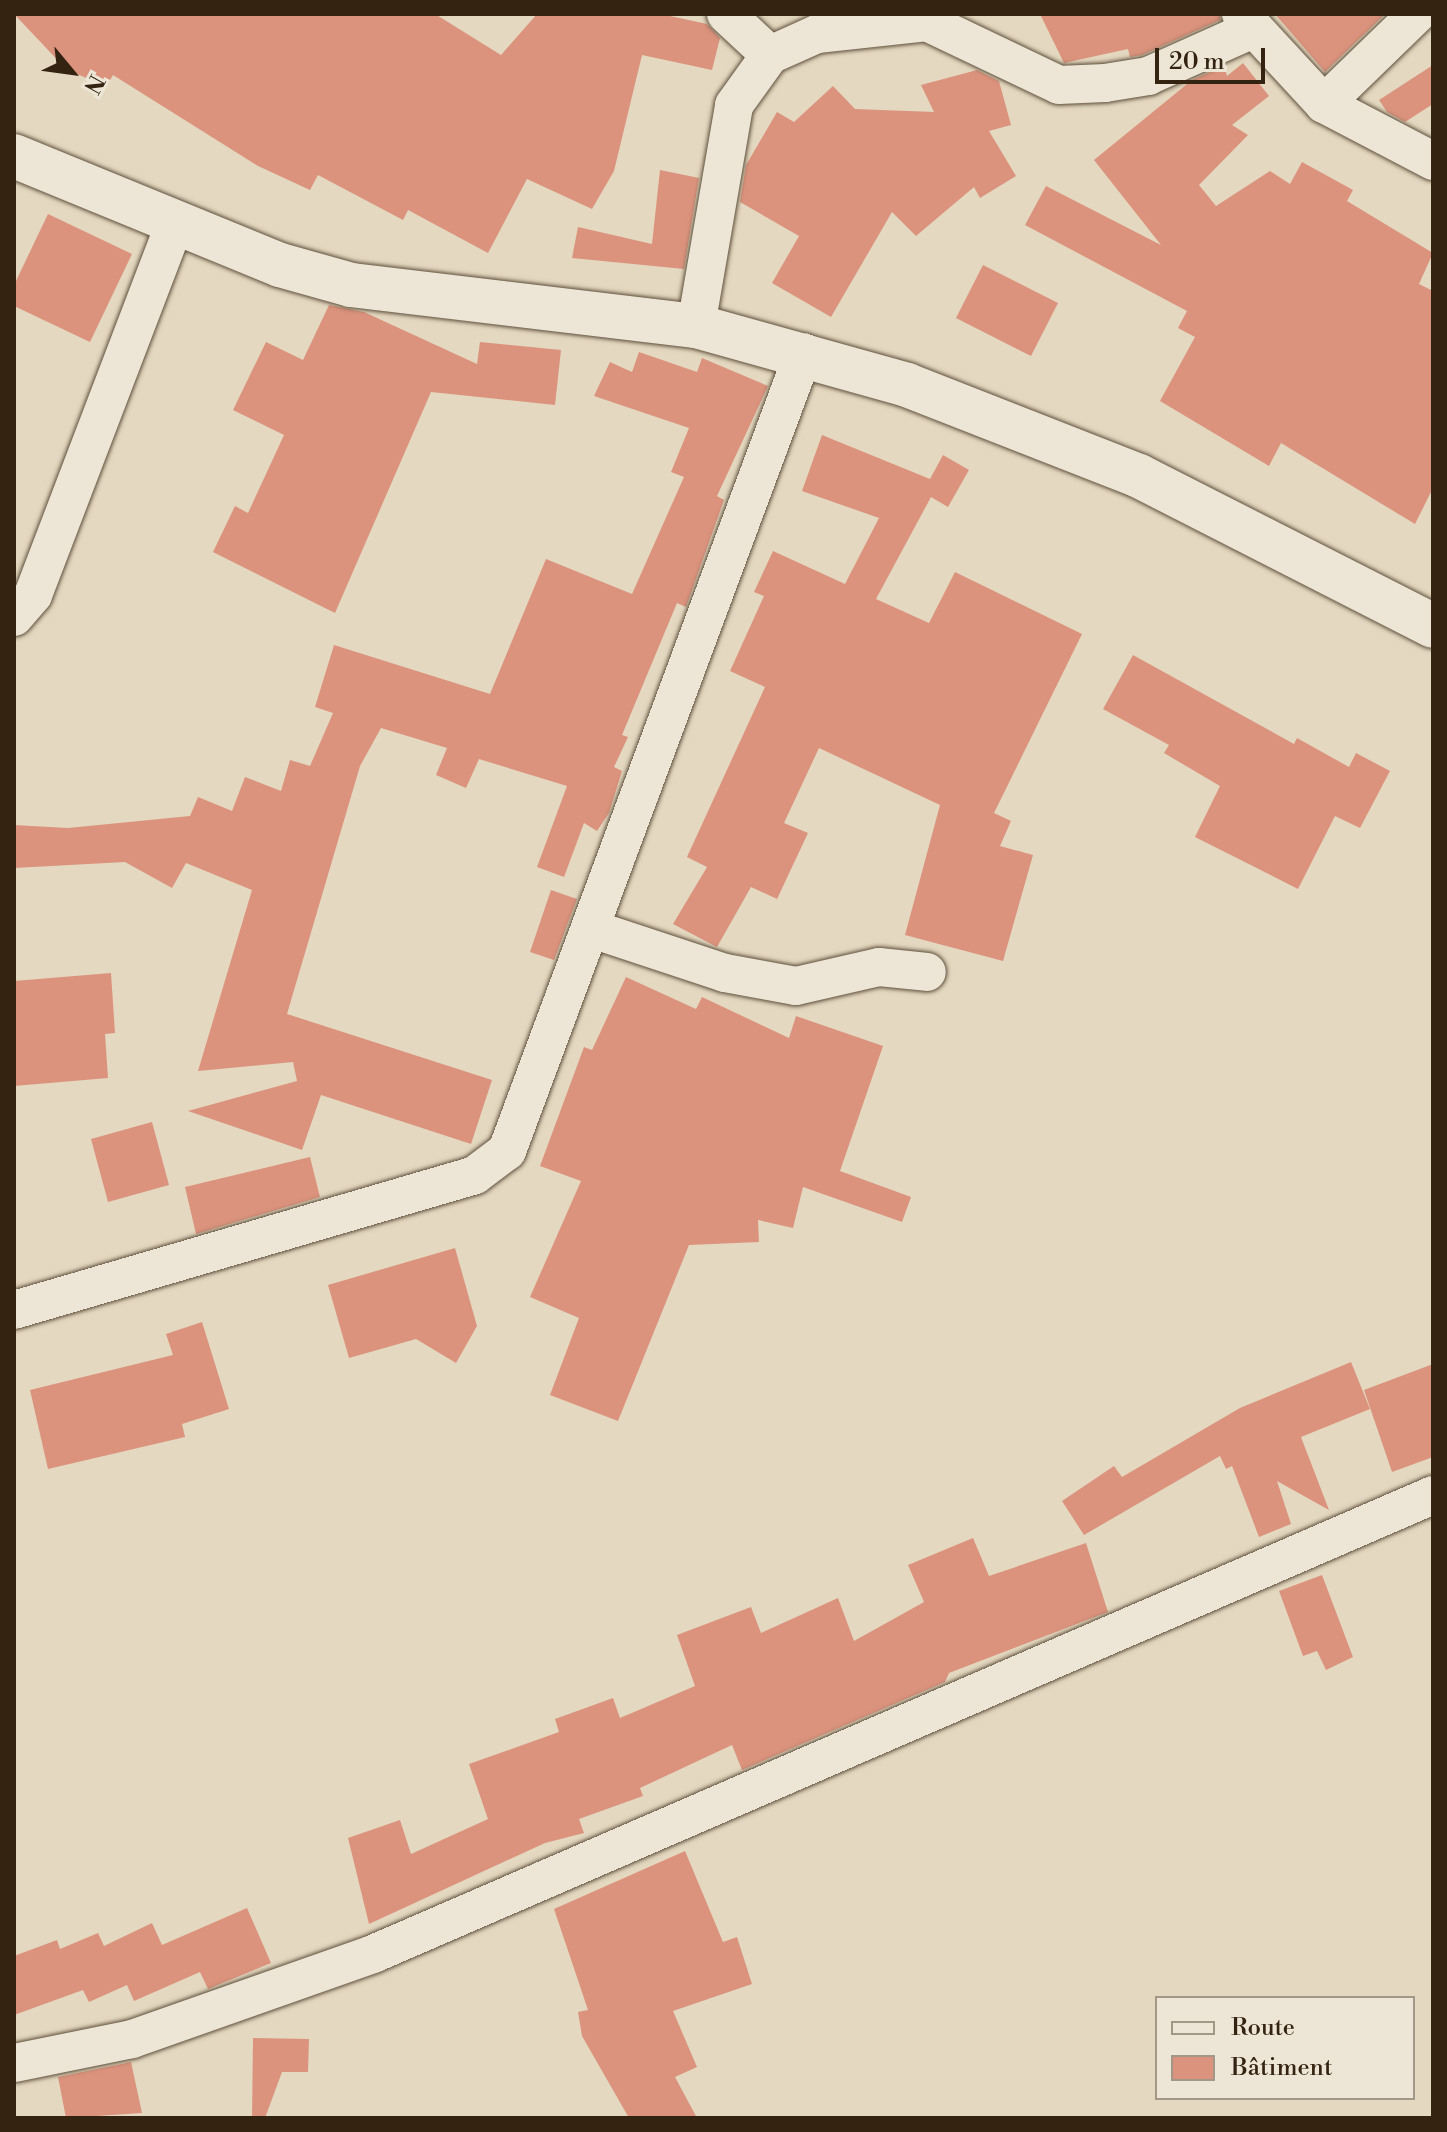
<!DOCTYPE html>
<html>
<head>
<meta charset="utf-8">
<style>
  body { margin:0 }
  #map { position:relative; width:1447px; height:2132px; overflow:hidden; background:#e4d8c0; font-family:"Libre Bodoni",serif }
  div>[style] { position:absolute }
  .building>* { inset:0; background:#db937d }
  .roads { filter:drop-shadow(0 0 2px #5f503c) drop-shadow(0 0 2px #5f503c) }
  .minor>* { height:38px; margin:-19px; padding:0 19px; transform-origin:19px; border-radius:19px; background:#ede6d6 }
  .tertiary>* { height:44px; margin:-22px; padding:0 22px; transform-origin:22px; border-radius:22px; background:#ede6d6 }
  span { translate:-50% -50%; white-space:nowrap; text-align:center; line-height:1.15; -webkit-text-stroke:6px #ede6d6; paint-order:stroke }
  .frame { position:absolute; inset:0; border:16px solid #332310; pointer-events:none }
  .legend { position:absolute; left:1155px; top:1996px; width:260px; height:104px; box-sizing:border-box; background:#ede6d6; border:2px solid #a39887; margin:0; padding:10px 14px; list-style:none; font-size:24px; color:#332310 }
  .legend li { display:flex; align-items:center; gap:16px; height:40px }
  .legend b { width:40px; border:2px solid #a39887 }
  .north { position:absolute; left:32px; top:32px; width:80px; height:80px; -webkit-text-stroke:6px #ede6d6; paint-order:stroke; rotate:119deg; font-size:22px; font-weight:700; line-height:32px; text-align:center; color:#332310 }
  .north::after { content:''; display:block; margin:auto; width:28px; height:36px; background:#332310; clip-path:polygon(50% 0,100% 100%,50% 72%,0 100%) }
  .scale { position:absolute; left:1155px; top:48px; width:110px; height:36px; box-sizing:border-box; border:4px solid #332310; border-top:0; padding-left:10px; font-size:24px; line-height:28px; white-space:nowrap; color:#332310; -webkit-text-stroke:6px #ede6d6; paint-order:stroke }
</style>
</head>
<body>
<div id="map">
  <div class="building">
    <i style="clip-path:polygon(14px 14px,435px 14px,501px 55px,537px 14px,661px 14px,707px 24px,720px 38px,712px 70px,642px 55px,614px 171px,592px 209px,527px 179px,488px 253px,408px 210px,403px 220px,318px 175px,310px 190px,258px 166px,113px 75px,106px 87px,66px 69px)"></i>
    <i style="clip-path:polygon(1040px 14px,1220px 14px,1220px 20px,1142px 55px,1130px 57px,1128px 49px,1064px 63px)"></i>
    <i style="clip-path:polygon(1275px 14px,1385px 14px,1325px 72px)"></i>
    <i style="clip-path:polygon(1243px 63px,1269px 96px,1232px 125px,1248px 135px,1199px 185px,1216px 206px,1270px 171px,1290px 184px,1302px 162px,1353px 190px,1347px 201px,1433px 253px,1419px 284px,1433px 291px,1433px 488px,1415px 524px,1281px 443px,1269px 466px,1160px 401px,1195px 337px,1178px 328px,1187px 311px,1025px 225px,1046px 186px,1161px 245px,1094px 160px,1192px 80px,1224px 66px,1227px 76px)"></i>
    <i style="clip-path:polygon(1433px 65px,1433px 104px,1405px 122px,1387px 112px,1379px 100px)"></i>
    <i style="clip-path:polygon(977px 70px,999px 81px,1011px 125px,989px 131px,1016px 176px,980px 198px,974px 187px,916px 236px,892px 212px,831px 317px,772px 283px,799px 236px,740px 202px,746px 165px,777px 112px,794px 122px,833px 86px,855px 109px,934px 112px,921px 85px)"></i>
    <i style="clip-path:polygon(660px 170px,699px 178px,684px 269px,572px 258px,578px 227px,652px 244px)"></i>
    <i style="clip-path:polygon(48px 214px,132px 254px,90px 342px,14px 306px,14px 285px)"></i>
    <i style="clip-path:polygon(983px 265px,1058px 303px,1031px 356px,956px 318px)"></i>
    <i style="clip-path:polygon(329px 305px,364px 312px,477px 364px,480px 342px,561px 350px,555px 405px,431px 392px,335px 613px,213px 552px,235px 506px,248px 513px,284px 435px,233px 410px,266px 342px,303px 360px)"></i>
    <i style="clip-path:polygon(639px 352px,697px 372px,702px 358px,768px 386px,717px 496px,724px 500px,686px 607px,677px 603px,622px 735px,628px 737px,614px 767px,622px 771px,609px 813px,597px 831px,584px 823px,564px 877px,537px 867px,567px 786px,479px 759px,466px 788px,436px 775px,447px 748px,381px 728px,360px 766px,287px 1014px,492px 1080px,471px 1144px,321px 1095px,302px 1150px,188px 1111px,297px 1081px,293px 1062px,198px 1071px,252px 890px,186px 863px,172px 888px,125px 862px,14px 868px,14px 825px,68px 828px,190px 816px,198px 797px,232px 811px,245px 777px,281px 791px,290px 760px,310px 766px,333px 713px,315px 707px,334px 645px,490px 694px,546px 559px,632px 594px,684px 477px,671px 472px,689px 428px,594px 396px,610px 362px,632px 372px)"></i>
    <i style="clip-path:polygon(822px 435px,930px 479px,943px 455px,969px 470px,948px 507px,931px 497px,876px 599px,929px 623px,955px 572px,1082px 634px,994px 813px,1011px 821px,1000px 846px,1033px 855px,1003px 961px,905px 935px,940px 805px,819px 748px,784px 823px,808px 833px,777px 899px,751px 887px,717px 947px,673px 924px,707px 867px,687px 857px,765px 687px,730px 671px,764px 596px,754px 592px,773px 551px,845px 584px,879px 518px,802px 491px)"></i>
    <i style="clip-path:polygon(1133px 655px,1294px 744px,1297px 738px,1349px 767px,1356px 753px,1390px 771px,1360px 828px,1335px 816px,1298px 889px,1195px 837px,1220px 786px,1164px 753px,1169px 745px,1103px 709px)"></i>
    <i style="clip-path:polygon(551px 890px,577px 899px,554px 960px,530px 952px)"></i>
    <i style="clip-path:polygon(111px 973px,115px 1033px,105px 1034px,108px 1078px,14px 1086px,14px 981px)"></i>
    <i style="clip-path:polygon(626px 977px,696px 1009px,702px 997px,789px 1038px,796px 1016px,883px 1046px,840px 1171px,911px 1197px,902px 1222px,803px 1187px,793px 1228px,758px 1220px,759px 1242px,689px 1245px,618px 1421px,550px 1395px,579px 1318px,530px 1297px,581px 1181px,540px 1166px,584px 1047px,592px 1050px)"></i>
    <i style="clip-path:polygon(152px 1122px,169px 1185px,108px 1202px,91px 1139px)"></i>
    <i style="clip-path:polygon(310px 1157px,320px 1197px,196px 1234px,185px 1187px)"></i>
    <i style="clip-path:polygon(455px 1248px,477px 1326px,456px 1363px,416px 1339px,349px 1358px,328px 1285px)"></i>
    <i style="clip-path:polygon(202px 1322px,229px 1409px,182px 1424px,185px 1437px,48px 1469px,30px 1390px,173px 1355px,166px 1334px)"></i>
    <i style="clip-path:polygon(1351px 1362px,1370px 1409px,1301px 1437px,1329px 1510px,1277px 1481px,1291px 1524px,1259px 1537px,1232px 1466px,1226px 1469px,1220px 1456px,1084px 1535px,1062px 1501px,1114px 1466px,1122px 1477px,1240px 1408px)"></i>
    <i style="clip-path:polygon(1433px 1364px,1433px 1457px,1392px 1472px,1364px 1390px)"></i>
    <i style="clip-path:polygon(973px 1538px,989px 1576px,1086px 1543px,1108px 1612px,949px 1673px,945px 1682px,742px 1770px,732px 1745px,640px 1788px,643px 1796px,579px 1819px,584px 1833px,545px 1843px,369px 1924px,348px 1838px,400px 1820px,411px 1854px,488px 1819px,469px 1764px,559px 1732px,555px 1719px,613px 1698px,620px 1718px,695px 1686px,677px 1635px,751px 1607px,761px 1633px,838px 1598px,854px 1641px,924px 1602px,908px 1565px)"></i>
    <i style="clip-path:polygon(1322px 1575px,1353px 1657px,1326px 1670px,1317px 1651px,1303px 1656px,1279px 1591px)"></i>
    <i style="clip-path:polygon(685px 1851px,723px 1942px,737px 1937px,752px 1984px,673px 2011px,697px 2067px,675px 2077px,697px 2118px,629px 2118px,582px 2036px,578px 2012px,588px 2010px,554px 1909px)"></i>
    <i style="clip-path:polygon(247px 1908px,271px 1963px,208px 1989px,200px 1972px,134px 2001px,127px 1985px,89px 2002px,83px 1990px,14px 2015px,14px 1956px,57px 1940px,60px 1949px,98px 1933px,104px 1946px,152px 1923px,162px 1945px)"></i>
    <i style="clip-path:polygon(253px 2038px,309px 2039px,308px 2072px,282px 2072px,265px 2118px,252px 2118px)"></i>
    <i style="clip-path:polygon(131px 2062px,142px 2113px,66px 2118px,58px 2077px)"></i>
  </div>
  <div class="roads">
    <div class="minor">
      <i style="left:726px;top:14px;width:60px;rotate:43deg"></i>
      <i style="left:1241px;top:14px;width:122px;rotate:47.3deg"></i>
      <i style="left:1324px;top:104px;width:123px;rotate:27.6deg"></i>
      <i style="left:1324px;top:104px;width:129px;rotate:-44.1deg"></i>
      <i style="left:696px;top:326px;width:224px;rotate:-80.2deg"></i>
      <i style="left:734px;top:105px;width:62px;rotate:-54.2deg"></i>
      <i style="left:770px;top:55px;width:51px;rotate:-24.1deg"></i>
      <i style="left:817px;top:34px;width:111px;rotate:-6.2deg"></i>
      <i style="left:927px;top:22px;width:146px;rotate:25.5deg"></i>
      <i style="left:1059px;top:85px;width:46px;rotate:-2.5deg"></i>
      <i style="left:1105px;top:83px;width:44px;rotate:-9.2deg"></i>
      <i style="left:1148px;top:76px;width:115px;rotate:-24.1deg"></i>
      <i style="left:14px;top:617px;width:29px;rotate:-49deg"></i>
      <i style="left:33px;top:595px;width:397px;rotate:-69.1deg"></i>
      <i style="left:592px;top:929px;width:140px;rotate:18.3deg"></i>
      <i style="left:725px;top:973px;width:72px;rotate:10.4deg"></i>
      <i style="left:796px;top:986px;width:85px;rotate:-12.9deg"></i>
      <i style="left:879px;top:967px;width:48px;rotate:5.9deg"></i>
      <i style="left:14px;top:1310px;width:480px;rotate:-16.3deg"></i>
      <i style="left:475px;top:1175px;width:40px;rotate:-37deg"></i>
      <i style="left:507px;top:1151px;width:852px;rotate:-69.61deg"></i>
      <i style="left:14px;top:2063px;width:120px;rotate:-11.5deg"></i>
      <i style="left:132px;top:2039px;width:256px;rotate:-19.4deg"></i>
      <i style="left:373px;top:1954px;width:1155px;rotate:-23.41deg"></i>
    </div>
    <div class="tertiary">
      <i style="left:14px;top:156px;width:287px;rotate:22.3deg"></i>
      <i style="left:280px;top:265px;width:74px;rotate:15.7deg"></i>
      <i style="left:351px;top:285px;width:347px;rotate:6.8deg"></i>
      <i style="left:696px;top:326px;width:219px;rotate:15.6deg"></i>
      <i style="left:907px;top:385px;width:249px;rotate:21.4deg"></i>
      <i style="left:1139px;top:476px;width:330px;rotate:27deg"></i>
    </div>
  </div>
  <div class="frame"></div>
  <ul class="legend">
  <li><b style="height:10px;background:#ede6d6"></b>Route</li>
  <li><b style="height:22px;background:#db937d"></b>Bâtiment</li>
  </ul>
  <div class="north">N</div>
  <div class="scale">20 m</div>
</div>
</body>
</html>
